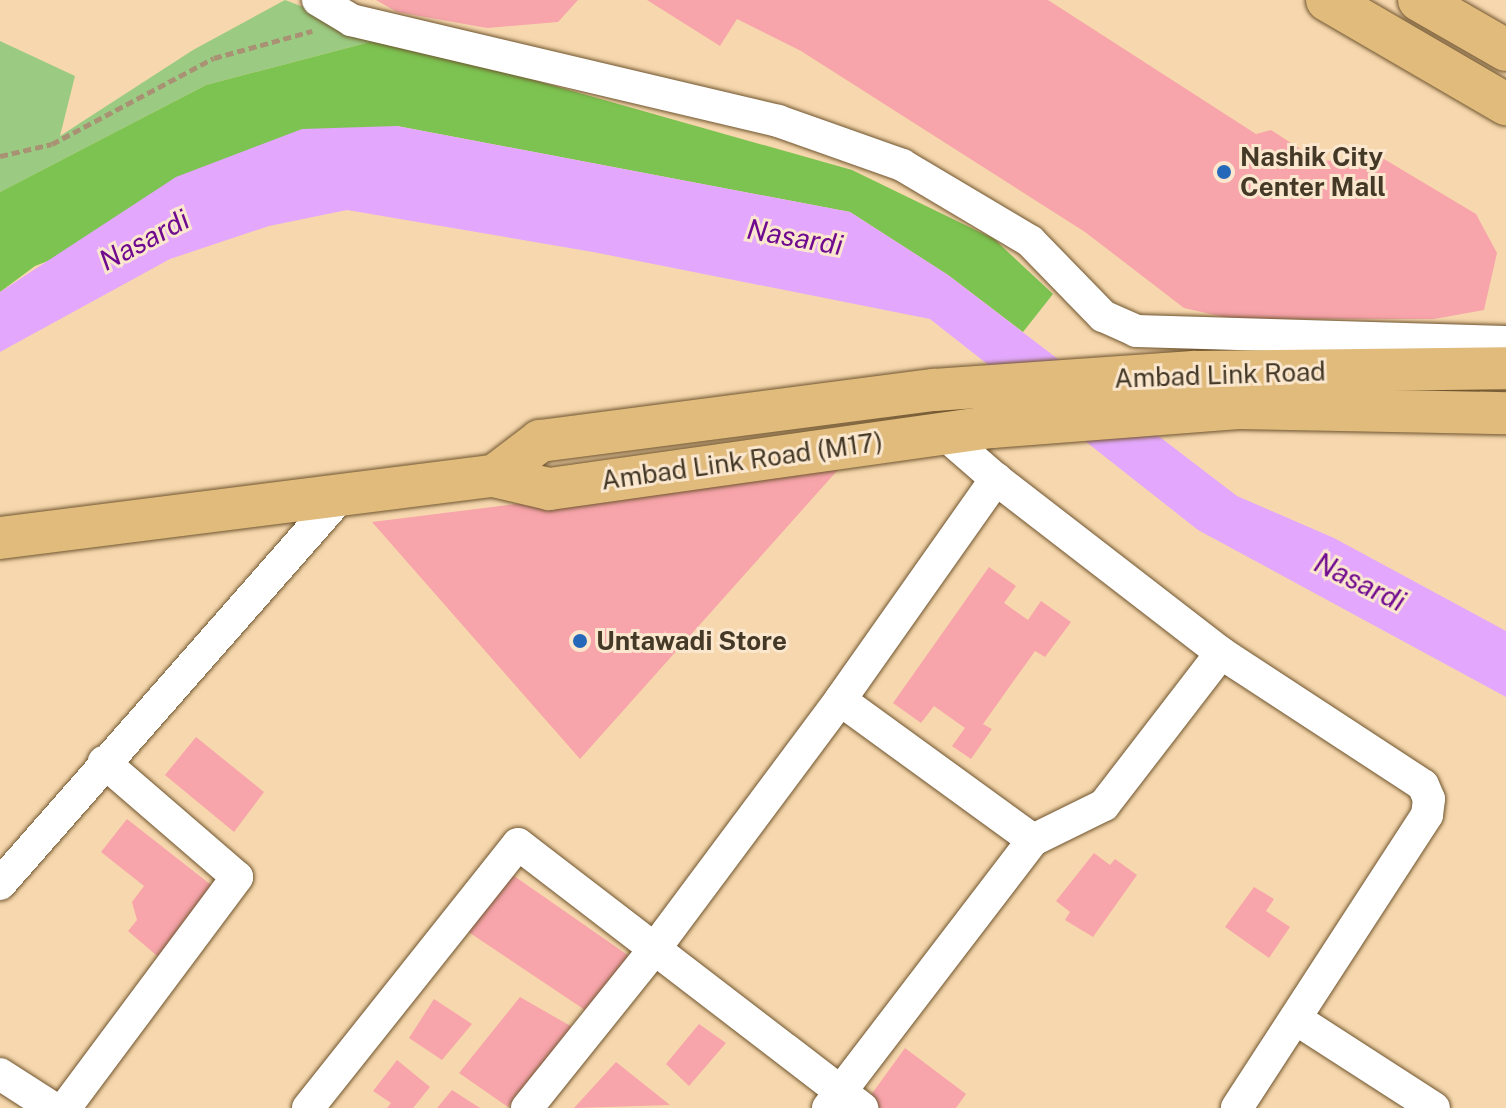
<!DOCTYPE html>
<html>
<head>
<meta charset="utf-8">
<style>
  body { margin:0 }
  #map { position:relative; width:1506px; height:1108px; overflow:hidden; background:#f7d8ae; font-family:"Public Sans",sans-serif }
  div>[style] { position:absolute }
  .green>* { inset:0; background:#9bcb82 }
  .forest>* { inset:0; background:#7cc351 }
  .water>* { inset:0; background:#e3a8fd }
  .building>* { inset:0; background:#f7a4aa }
  .path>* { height:5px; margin-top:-2.5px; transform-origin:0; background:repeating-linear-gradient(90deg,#a99273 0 8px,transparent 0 12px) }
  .roads { filter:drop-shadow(0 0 2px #6e542e) drop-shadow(0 0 2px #6e542e) }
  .minor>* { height:32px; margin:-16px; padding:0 16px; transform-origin:16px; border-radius:16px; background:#fff }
  .major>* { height:42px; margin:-21px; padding:0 21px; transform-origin:21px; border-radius:21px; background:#e0bb7c }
  .dots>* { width:22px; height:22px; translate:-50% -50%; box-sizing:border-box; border:4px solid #fae7ce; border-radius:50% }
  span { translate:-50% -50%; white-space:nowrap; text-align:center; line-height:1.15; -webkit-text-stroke:6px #fae7ce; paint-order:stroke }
  .poi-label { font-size:26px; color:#443827; font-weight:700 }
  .left { translate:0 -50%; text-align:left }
  .street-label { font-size:26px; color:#443827 }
  .water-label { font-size:28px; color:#700a8f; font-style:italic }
</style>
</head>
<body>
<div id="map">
  <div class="green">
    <i style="clip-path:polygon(285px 0,385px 38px,206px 85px,0 192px,0 41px,75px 76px,60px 136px,193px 50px)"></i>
  </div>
  <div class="forest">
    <i style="clip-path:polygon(385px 38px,852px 170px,994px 239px,1053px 294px,1023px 332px,948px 275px,850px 212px,397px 126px,35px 266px,0 292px,0 192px,206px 85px)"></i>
  </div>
  <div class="water">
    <i style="clip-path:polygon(397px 126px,850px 212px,948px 275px,1237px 496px,1334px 538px,1506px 631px,1506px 697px,1198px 530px,930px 319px,593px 252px,347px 210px,269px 226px,170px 259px,0 352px,0 292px,176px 177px,302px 129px)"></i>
  </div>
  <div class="building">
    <i style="clip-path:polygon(376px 0,578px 0,558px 22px,487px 28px,397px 12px)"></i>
    <i style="clip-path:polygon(647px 0,1048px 0,1256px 134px,1271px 130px,1319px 161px,1384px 159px,1476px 214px,1497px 253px,1484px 310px,1434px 319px,1233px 319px,1184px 308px,1085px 232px,801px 51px,737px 19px,720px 46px)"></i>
    <i style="clip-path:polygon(844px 463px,580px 759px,372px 522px)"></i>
    <i style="clip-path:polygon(989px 567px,1016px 586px,1004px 603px,1028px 620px,1041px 601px,1071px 622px,1045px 657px,1035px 651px,983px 724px,992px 729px,971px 759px,952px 746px,965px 728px,934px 706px,921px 723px,893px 703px)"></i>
    <i style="clip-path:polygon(196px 737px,264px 792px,234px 832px,165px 775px)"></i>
    <i style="clip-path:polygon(127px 819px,215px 888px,163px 961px,128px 931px,137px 920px,132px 902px,144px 886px,101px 852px)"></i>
    <i style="clip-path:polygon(1094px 853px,1110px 865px,1115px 859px,1137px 875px,1093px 937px,1065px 920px,1070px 912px,1056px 901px)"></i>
    <i style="clip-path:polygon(504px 869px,629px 956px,591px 1014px,461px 927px)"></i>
    <i style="clip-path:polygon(1254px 887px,1274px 899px,1266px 911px,1290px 927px,1269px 958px,1225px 927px)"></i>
    <i style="clip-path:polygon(520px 997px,574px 1028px,508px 1107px,459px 1073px)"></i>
    <i style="clip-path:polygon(434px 999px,472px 1024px,442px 1060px,409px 1038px)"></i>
    <i style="clip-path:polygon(699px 1024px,726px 1043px,689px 1086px,666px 1064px)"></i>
    <i style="clip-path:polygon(905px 1048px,966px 1094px,956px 1108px,880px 1108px,868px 1099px)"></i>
    <i style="clip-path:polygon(397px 1060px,430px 1087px,413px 1108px,387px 1108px,391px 1103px,373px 1091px)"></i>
    <i style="clip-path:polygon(616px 1062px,670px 1105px,574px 1108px)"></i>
    <i style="clip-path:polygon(452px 1090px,480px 1108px,437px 1108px)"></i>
  </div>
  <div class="path">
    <i style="left:0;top:156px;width:53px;rotate:-13deg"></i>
    <i style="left:52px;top:144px;width:183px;rotate:-28deg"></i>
    <i style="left:214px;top:58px;width:102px;rotate:-15.4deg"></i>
  </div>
  <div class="roads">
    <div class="minor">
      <i style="left:318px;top:0;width:39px;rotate:31deg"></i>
      <i style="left:351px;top:20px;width:439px;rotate:13.3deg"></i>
      <i style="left:778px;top:121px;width:132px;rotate:19.5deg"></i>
      <i style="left:902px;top:165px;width:149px;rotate:30.7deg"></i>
      <i style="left:1030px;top:241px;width:105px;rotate:45.8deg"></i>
      <i style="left:1103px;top:316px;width:36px;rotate:24deg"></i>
      <i style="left:1136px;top:331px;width:370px;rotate:1.7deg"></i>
      <i style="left:996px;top:479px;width:284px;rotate:37.7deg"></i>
      <i style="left:1221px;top:653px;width:241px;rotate:33.2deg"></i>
      <i style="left:1423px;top:785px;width:15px;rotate:67deg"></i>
      <i style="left:1429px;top:799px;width:16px;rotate:97deg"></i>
      <i style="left:1427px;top:815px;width:349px;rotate:123deg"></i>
      <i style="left:1033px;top:840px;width:79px;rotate:-26.2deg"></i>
      <i style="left:1104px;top:805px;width:192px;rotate:-52.4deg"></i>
      <i style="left:0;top:884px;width:517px;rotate:-48.69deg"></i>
      <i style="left:1296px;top:1019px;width:164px;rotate:32.8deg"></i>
      <i style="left:0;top:1074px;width:63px;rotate:32.7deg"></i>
      <i style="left:65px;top:1108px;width:288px;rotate:-53.3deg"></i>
      <i style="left:237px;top:877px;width:176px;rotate:-139.2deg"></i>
      <i style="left:308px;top:1108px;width:337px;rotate:-51.5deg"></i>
      <i style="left:518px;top:844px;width:434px;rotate:37.5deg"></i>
      <i style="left:527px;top:1108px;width:201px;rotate:-51.3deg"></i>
      <i style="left:653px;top:951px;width:313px;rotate:-53.3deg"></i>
      <i style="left:840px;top:700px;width:271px;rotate:-54.8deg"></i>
      <i style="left:996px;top:479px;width:72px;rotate:-139deg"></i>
      <i style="left:828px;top:1108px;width:337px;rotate:-52.6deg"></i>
      <i style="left:1033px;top:840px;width:238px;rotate:-144deg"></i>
    </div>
    <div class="major">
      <i style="left:1327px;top:0;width:207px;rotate:30.2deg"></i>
      <i style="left:1419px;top:0;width:100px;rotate:29.9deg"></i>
      <i style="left:494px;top:476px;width:58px;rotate:-37.3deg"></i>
      <i style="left:540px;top:441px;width:397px;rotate:-7.4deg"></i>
      <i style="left:934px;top:390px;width:260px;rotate:-4deg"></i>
      <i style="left:1193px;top:372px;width:313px;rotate:-0.7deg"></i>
      <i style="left:0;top:538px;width:498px;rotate:-7.2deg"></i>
      <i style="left:494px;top:476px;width:57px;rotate:13.3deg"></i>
      <i style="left:549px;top:489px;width:447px;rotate:-8deg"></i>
      <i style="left:992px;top:427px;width:247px;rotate:-4.4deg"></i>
      <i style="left:1238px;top:408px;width:268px;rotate:1.1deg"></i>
    </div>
  </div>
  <div class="dots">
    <i style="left:1224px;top:172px;background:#2568b9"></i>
    <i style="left:580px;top:641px;background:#2568b9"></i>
  </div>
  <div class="poi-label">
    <span class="left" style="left:1240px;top:172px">Nashik City<br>Center Mall</span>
    <span class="left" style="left:596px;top:641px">Untawadi Store</span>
  </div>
  <div class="street-label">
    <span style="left:1220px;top:375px;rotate:-2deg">Ambad Link Road</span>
    <span style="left:742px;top:461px;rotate:-8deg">Ambad Link Road (M17)</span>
  </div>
  <div class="water-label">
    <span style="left:795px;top:237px;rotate:10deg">Nasardi</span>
    <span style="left:144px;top:240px;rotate:-28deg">Nasardi</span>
    <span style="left:1360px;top:582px;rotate:26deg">Nasardi</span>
  </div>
</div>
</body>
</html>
